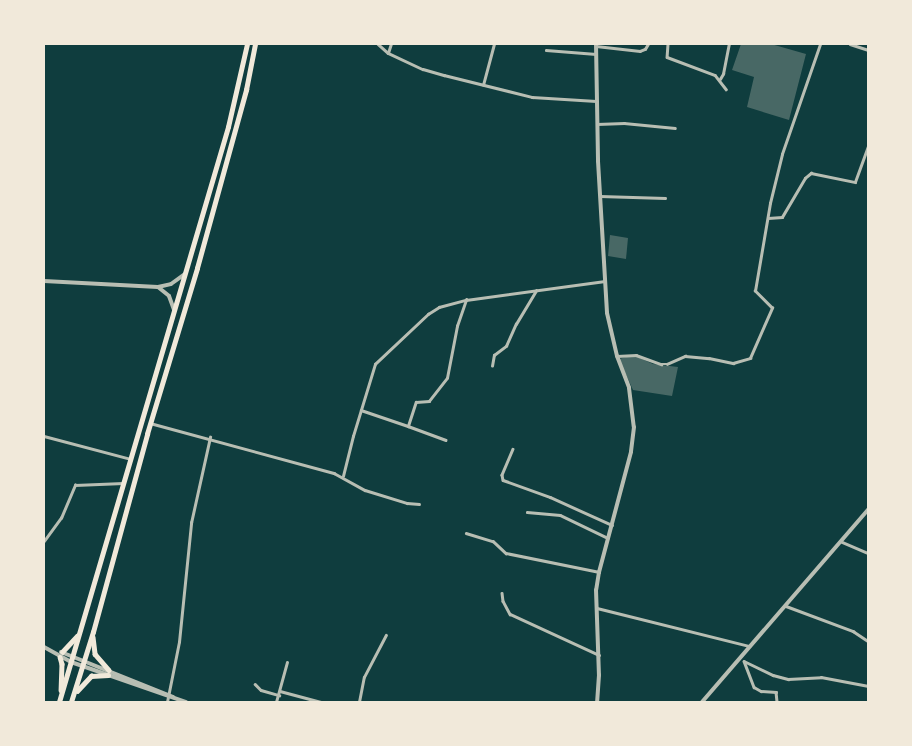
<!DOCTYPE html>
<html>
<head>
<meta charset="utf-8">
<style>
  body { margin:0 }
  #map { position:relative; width:912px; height:746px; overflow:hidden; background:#0f3d3e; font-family:Bitter,serif }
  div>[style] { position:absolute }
  .building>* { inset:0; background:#486865 }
  .minor>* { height:2.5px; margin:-1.25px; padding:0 1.25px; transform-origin:1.25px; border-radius:1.25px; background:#b8beb3 }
  .tertiary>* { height:4px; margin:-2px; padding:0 2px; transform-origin:2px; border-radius:2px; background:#b8beb3 }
  .trunk>* { height:4.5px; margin:-2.25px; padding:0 2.25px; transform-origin:2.25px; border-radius:2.25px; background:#f1e9da }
  span { translate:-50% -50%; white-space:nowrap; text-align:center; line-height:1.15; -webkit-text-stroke:5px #f1e9da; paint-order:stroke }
  .frame { position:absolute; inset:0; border:45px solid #f1e9da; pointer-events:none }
</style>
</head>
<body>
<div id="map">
  <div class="building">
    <i style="clip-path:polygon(741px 44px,771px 44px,806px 54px,789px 120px,747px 107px,754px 77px,732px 70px)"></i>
    <i style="clip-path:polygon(610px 235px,628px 238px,626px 259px,608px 256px)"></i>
    <i style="clip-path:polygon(633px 355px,653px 364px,678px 367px,672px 396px,633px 390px,619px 359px)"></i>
  </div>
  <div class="minor">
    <i style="left:378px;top:44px;width:13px;rotate:42deg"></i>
    <i style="left:388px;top:53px;width:38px;rotate:25deg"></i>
    <i style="left:423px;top:69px;width:22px;rotate:16deg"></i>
    <i style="left:444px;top:75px;width:91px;rotate:14deg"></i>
    <i style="left:532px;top:97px;width:64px;rotate:3.6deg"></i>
    <i style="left:668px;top:44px;width:13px;rotate:94deg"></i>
    <i style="left:667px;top:57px;width:51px;rotate:20.6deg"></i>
    <i style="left:715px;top:75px;width:18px;rotate:52deg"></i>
    <i style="left:850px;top:44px;width:19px;rotate:18deg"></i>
    <i style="left:596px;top:46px;width:44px;rotate:6.5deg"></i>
    <i style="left:640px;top:51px;width:5px;rotate:-22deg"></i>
    <i style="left:645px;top:49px;width:6px;rotate:-59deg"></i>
    <i style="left:546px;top:50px;width:50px;rotate:4.6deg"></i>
    <i style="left:388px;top:53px;width:9px;rotate:-72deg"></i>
    <i style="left:720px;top:79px;width:6px;rotate:-59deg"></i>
    <i style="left:723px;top:74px;width:31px;rotate:-79deg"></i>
    <i style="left:483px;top:85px;width:42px;rotate:-75deg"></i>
    <i style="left:597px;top:124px;width:27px;rotate:-2deg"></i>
    <i style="left:624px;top:123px;width:51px;rotate:5.6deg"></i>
    <i style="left:600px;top:196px;width:65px;rotate:1.8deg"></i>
    <i style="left:768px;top:218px;width:14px;rotate:-4deg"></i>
    <i style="left:782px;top:217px;width:45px;rotate:-59.5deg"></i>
    <i style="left:805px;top:178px;width:8px;rotate:-40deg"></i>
    <i style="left:811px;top:173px;width:45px;rotate:11.6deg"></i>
    <i style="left:855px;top:182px;width:37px;rotate:-70deg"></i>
    <i style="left:617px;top:356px;width:19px;rotate:-3deg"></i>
    <i style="left:636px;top:355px;width:27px;rotate:20deg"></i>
    <i style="left:661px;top:364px;width:6px"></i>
    <i style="left:667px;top:364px;width:20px;rotate:-24deg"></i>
    <i style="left:685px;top:356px;width:24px;rotate:5deg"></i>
    <i style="left:709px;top:358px;width:25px;rotate:12deg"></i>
    <i style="left:733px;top:363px;width:18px;rotate:-16deg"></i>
    <i style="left:750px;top:358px;width:55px;rotate:-66.3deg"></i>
    <i style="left:772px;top:308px;width:24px;rotate:-135deg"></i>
    <i style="left:755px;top:291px;width:89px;rotate:-80.3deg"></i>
    <i style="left:770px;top:203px;width:50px;rotate:-76.2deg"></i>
    <i style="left:782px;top:154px;width:116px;rotate:-70.9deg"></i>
    <i style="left:492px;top:366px;width:11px;rotate:-80deg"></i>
    <i style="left:494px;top:355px;width:15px;rotate:-37deg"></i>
    <i style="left:506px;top:346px;width:24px;rotate:-66deg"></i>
    <i style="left:516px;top:324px;width:39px;rotate:-59deg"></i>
    <i style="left:361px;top:410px;width:50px;rotate:18.8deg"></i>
    <i style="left:408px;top:426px;width:25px;rotate:-72deg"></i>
    <i style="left:416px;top:402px;width:13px;rotate:-4deg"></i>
    <i style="left:429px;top:401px;width:29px;rotate:-52deg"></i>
    <i style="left:447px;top:378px;width:53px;rotate:-79.1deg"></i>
    <i style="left:457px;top:326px;width:28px;rotate:-71deg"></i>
    <i style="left:150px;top:423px;width:191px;rotate:15.2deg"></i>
    <i style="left:334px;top:473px;width:35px;rotate:29deg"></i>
    <i style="left:365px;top:490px;width:44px;rotate:17.2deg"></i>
    <i style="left:407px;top:503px;width:12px;rotate:5deg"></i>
    <i style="left:408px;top:426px;width:40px;rotate:20.2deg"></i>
    <i style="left:44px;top:436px;width:90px;rotate:14.8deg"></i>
    <i style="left:513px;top:449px;width:28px;rotate:113deg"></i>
    <i style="left:502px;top:475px;width:5px;rotate:79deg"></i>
    <i style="left:503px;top:480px;width:50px;rotate:19.9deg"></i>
    <i style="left:550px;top:497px;width:68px;rotate:24.3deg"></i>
    <i style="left:343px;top:476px;width:41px;rotate:-76deg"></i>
    <i style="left:353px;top:436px;width:75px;rotate:-73deg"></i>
    <i style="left:375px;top:364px;width:73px;rotate:-43.3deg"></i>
    <i style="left:428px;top:314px;width:13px;rotate:-32deg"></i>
    <i style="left:439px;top:307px;width:28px;rotate:-15deg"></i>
    <i style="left:466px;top:300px;width:140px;rotate:-7.8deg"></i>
    <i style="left:527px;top:512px;width:33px;rotate:5deg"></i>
    <i style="left:560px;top:515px;width:53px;rotate:25.6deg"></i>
    <i style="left:466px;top:533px;width:28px;rotate:17deg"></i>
    <i style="left:493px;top:541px;width:18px;rotate:43deg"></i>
    <i style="left:506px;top:553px;width:95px;rotate:11.5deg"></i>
    <i style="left:44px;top:541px;width:29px;rotate:-54deg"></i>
    <i style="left:61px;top:518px;width:36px;rotate:-67deg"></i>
    <i style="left:75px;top:485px;width:48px;rotate:-2.4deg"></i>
    <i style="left:842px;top:542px;width:28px;rotate:23deg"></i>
    <i style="left:502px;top:593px;width:8px;rotate:83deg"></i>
    <i style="left:503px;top:601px;width:15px;rotate:62deg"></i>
    <i style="left:510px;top:614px;width:98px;rotate:24.7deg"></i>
    <i style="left:786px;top:606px;width:72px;rotate:20.5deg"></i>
    <i style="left:853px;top:631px;width:18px;rotate:34deg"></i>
    <i style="left:597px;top:608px;width:157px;rotate:14deg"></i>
    <i style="left:744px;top:661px;width:32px;rotate:26deg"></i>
    <i style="left:773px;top:675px;width:16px;rotate:15deg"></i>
    <i style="left:788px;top:679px;width:33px;rotate:-3deg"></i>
    <i style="left:821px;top:677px;width:48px;rotate:10.8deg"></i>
    <i style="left:744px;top:661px;width:28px;rotate:69deg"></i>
    <i style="left:754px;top:687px;width:8px;rotate:30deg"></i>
    <i style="left:761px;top:691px;width:15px;rotate:4deg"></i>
    <i style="left:776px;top:692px;width:10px;rotate:84deg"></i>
    <i style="left:255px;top:684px;width:8px;rotate:45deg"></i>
    <i style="left:261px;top:690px;width:19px;rotate:16deg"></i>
    <i style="left:280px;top:691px;width:42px;rotate:15deg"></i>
    <i style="left:167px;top:702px;width:61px;rotate:-78.7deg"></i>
    <i style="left:179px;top:642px;width:120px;rotate:-84.2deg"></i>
    <i style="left:191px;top:523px;width:88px;rotate:-77.5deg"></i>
    <i style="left:276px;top:702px;width:41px;rotate:-74.6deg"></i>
    <i style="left:359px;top:702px;width:25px;rotate:-79deg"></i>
    <i style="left:364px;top:677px;width:47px;rotate:-62.4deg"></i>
  </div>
  <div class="tertiary">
    <i style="left:596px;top:44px;width:117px;rotate:89deg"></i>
    <i style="left:598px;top:161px;width:152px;rotate:86.6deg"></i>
    <i style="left:607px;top:313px;width:44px;rotate:76.9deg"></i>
    <i style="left:617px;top:356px;width:34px;rotate:69deg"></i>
    <i style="left:629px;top:388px;width:39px;rotate:83deg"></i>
    <i style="left:634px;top:427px;width:25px;rotate:97deg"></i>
    <i style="left:631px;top:452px;width:124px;rotate:104.9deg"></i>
    <i style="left:599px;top:572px;width:18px;rotate:99deg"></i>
    <i style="left:596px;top:590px;width:85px;rotate:88deg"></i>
    <i style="left:599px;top:675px;width:27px;rotate:94deg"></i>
    <i style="left:44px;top:281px;width:114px;rotate:3deg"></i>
    <i style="left:158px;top:287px;width:13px;rotate:-13deg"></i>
    <i style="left:171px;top:284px;width:17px;rotate:-36deg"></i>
    <i style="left:158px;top:287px;width:14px;rotate:39deg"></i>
    <i style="left:169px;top:296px;width:15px;rotate:70deg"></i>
    <i style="left:44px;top:647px;width:31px;rotate:29deg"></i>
    <i style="left:71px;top:662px;width:122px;rotate:19.2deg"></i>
    <i style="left:61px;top:652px;width:121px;rotate:21.9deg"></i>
    <i style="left:702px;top:702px;width:254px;rotate:-49.2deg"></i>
  </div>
  <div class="trunk">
    <i style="left:93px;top:637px;width:17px;rotate:83deg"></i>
    <i style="left:95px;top:654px;width:21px;rotate:49deg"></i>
    <i style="left:62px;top:652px;width:22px;rotate:-47deg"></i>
    <i style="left:60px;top:657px;width:7px;rotate:74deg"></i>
    <i style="left:62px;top:664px;width:26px;rotate:92deg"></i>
    <i style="left:77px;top:691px;width:21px;rotate:-47deg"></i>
    <i style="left:91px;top:676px;width:17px;rotate:-3deg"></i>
    <i style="left:59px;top:702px;width:599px;rotate:-73.62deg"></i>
    <i style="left:228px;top:127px;width:85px;rotate:-77.1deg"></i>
    <i style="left:71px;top:702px;width:73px;rotate:-72.6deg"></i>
    <i style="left:93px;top:632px;width:205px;rotate:-74.7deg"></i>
    <i style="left:147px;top:434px;width:173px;rotate:-73.2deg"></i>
    <i style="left:197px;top:268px;width:185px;rotate:-74.6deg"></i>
    <i style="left:246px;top:90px;width:47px;rotate:-78.9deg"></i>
  </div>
  <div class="frame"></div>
</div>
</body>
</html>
